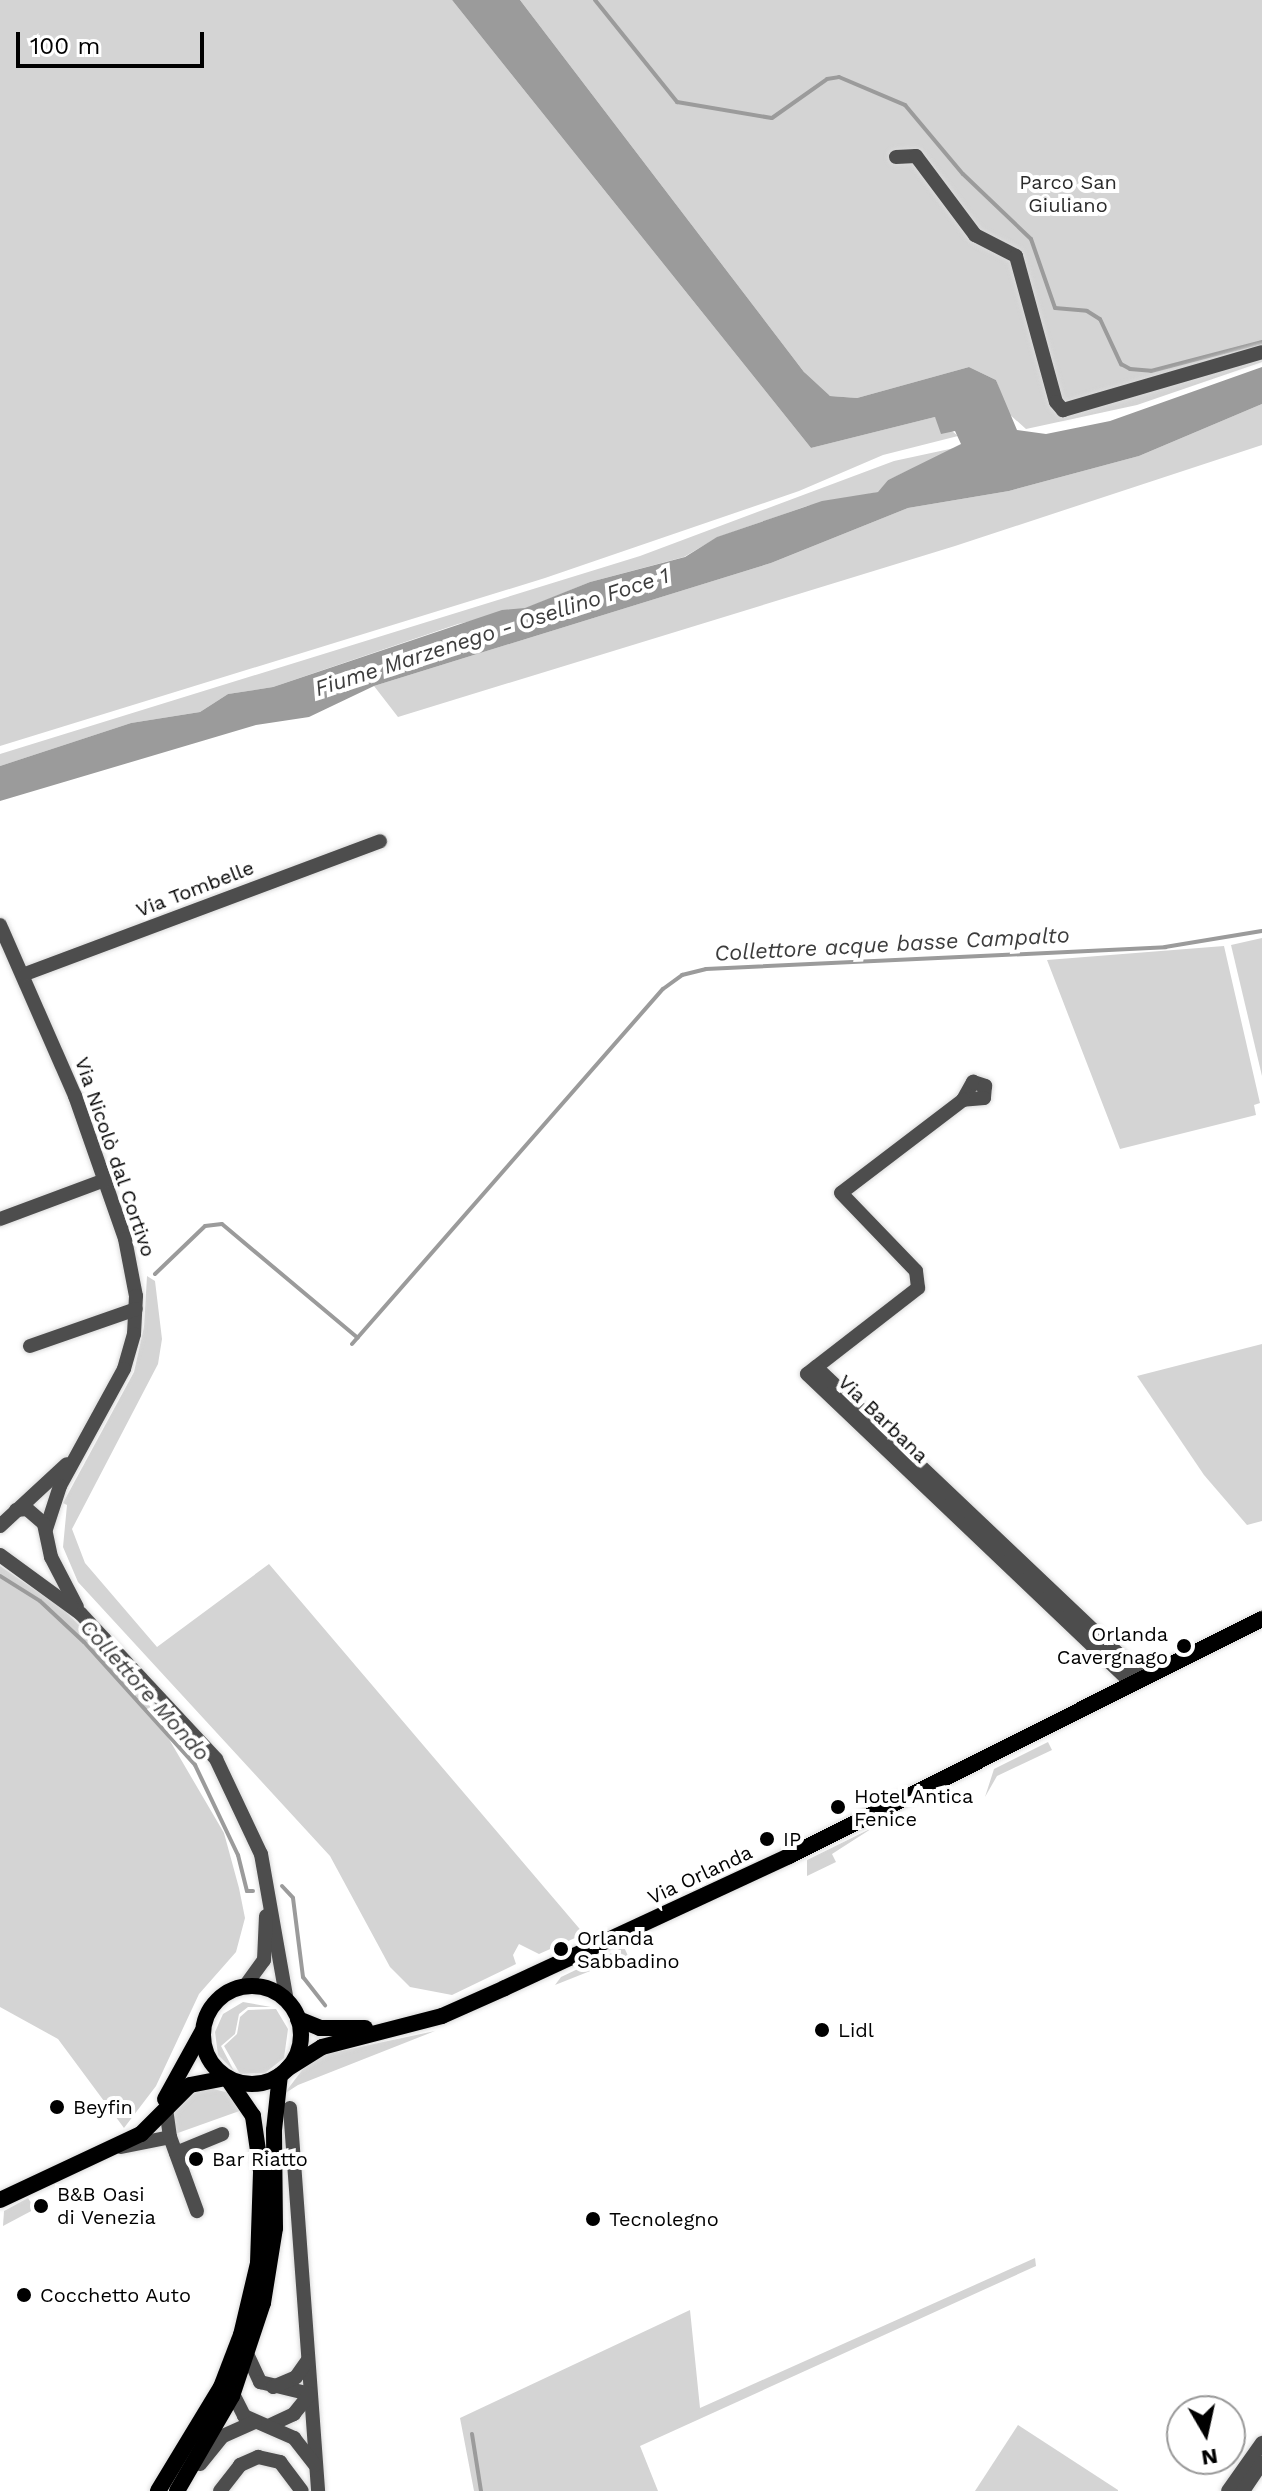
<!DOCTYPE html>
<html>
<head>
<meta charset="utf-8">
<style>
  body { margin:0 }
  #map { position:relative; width:1262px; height:2491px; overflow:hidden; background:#fff; font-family:"Work Sans",sans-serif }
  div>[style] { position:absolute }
  .green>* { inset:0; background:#d4d4d4 }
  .water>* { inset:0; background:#9b9b9b }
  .stream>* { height:4px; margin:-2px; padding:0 2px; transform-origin:2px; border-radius:2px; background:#9b9b9b }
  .roads { filter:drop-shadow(0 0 2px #dbdbdb) drop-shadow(0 0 2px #dbdbdb) }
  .minor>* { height:14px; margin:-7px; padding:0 7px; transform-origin:7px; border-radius:7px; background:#4d4d4d }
  .major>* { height:16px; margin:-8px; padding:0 8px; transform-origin:8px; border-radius:8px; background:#000 }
  .major>.ring { margin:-8px; padding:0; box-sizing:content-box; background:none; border:16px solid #000; border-radius:50% }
  .dots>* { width:22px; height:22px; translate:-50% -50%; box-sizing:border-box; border:4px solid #fff; border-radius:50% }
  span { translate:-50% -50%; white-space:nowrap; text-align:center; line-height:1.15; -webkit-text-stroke:8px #fff; paint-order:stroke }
  .park-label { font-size:20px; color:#2b2b2b }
  .street-label { font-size:20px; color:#000 }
  .poi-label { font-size:20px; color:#000 }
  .right { translate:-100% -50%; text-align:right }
  .left { translate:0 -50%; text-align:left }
  .water-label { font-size:22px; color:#3c3c3c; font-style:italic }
  .north { position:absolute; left:1166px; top:2395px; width:80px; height:80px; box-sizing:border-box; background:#fff; border:2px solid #999; border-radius:50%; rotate:171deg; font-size:22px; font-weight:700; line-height:32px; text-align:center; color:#000 }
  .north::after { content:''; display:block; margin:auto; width:28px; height:36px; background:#000; clip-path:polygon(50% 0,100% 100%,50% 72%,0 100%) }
  .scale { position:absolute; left:16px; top:32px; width:188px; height:36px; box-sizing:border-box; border:4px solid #000; border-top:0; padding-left:10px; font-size:24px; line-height:28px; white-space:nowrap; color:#000; -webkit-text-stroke:6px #fff; paint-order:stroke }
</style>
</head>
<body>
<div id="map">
  <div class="green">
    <i style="clip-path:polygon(0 0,452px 0,811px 448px,935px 417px,958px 436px,883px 455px,799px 491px,545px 578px,0 746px)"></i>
    <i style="clip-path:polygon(520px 0,1262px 0,1262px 362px,1137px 405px,1026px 429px,1008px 413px,996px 380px,969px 367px,857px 398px,830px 396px,817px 389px)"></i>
    <i style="clip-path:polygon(1262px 404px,1262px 445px,955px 546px,398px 717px,374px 686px,771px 563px,908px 508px,1009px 491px,1139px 456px)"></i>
    <i style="clip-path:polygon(959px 447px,888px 480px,879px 492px,807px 506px,718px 537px,684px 557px,590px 582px,524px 609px,458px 624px,273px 687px,228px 694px,200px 712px,131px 723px,0 766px,0 754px,640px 556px,894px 461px)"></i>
    <i style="clip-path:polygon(1262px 938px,1262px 1076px,1231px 945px)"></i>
    <i style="clip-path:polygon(1224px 946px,1260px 1103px,1254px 1105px,1256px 1115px,1120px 1149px,1047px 960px)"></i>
    <i style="clip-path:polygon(147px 1276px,155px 1281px,162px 1339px,158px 1364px,72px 1529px,85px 1563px,157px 1647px,269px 1564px,584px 1934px,539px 1954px,519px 1944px,513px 1955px,516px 1964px,452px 1995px,410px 1987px,390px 1967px,330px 1856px,78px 1582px,63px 1547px,67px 1505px,63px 1503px,134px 1372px,144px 1327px)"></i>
    <i style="clip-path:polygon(1262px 1344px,1262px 1521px,1247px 1525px,1204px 1475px,1137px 1376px)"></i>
    <i style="clip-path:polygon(0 1566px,63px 1609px,135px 1681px,224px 1833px,239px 1888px,245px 1918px,236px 1952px,199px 1994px,156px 2086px,124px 2128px,58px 2039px,0 2007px)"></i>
    <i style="clip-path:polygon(1048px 1742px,1052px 1750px,997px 1776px,985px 1797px,994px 1769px)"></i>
    <i style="clip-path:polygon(874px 1827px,832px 1854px,836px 1862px,807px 1876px,807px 1860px)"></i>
    <i style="clip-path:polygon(624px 1947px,628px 1956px,555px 1985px,561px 1977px)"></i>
    <i style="clip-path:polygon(243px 2002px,271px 2007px,248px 2007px,239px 2014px,235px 2034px,221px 2046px,234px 2071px,218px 2055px,215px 2032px,223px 2014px)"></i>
    <i style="clip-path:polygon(276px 2009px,288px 2029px,284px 2058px,265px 2073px,240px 2074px,224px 2046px,237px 2034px,240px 2017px,248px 2010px)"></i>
    <i style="clip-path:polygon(435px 2031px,298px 2085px,284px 2094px,303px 2069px,322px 2055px)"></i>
    <i style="clip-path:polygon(209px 2088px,230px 2093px,245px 2109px,175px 2134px,171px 2116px,192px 2092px)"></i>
    <i style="clip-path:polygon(28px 2198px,35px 2209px,3px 2226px,4px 2211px)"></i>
    <i style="clip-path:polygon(1035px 2258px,1036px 2266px,640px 2446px,658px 2491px,474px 2491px,460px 2418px,690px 2310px,700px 2408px)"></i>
    <i style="clip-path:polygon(1018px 2425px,1118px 2490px,1118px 2491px,975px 2491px)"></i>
  </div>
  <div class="water">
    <i style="clip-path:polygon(452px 0,520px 0,804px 372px,830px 396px,857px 398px,969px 367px,996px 380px,1017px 430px,1046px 434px,1110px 421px,1262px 367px,1262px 404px,1139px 456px,1009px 491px,908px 508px,771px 563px,374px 686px,309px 717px,256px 725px,0 801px,0 766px,131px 723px,200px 712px,228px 694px,273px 687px,502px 610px,525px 608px,590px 582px,685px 557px,717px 537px,822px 501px,878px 492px,888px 480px,961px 444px,955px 431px,941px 434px,935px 417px,811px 448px)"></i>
  </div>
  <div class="stream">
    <i style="left:595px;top:0;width:131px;rotate:51.2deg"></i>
    <i style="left:677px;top:102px;width:96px;rotate:9.6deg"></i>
    <i style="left:772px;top:118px;width:67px;rotate:-35.3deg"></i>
    <i style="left:827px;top:79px;width:12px;rotate:-9deg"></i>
    <i style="left:839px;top:77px;width:72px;rotate:23deg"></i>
    <i style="left:905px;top:105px;width:90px;rotate:50deg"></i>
    <i style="left:963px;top:174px;width:94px;rotate:43.7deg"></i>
    <i style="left:1031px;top:239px;width:73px;rotate:70.8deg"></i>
    <i style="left:1055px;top:308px;width:32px;rotate:5deg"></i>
    <i style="left:1087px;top:311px;width:15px;rotate:32deg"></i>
    <i style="left:1100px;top:319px;width:50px;rotate:65deg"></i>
    <i style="left:1121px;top:364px;width:10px;rotate:29deg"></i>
    <i style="left:1130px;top:369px;width:21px;rotate:5deg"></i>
    <i style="left:1151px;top:371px;width:115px;rotate:-14.6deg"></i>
    <i style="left:155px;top:1274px;width:69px;rotate:-43.8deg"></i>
    <i style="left:205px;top:1226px;width:17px;rotate:-7deg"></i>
    <i style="left:222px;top:1224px;width:177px;rotate:40deg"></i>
    <i style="left:352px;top:1344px;width:472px;rotate:-48.8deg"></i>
    <i style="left:663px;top:989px;width:24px;rotate:-36deg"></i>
    <i style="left:682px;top:975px;width:25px;rotate:-14deg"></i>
    <i style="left:706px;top:969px;width:460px;rotate:-2.7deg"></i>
    <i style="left:1165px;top:947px;width:98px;rotate:-9.4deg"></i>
    <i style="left:0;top:1576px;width:47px;rotate:32deg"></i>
    <i style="left:40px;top:1601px;width:60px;rotate:43deg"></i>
    <i style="left:84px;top:1642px;width:166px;rotate:47.9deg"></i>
    <i style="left:195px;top:1765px;width:100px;rotate:64.5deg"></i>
    <i style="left:238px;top:1855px;width:37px;rotate:76deg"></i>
    <i style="left:247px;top:1891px;width:6px"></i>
    <i style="left:282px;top:1886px;width:16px;rotate:47deg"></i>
    <i style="left:293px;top:1898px;width:80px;rotate:82.8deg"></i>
    <i style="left:303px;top:1977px;width:36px;rotate:52deg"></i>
    <i style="left:472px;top:2434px;width:58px;rotate:81deg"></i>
  </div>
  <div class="roads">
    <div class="minor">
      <i style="left:896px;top:157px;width:20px;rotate:-3deg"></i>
      <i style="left:916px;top:156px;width:99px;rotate:53.2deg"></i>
      <i style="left:975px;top:235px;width:46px;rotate:27.1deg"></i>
      <i style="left:1016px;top:256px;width:151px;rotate:74.7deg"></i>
      <i style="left:1056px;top:402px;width:11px;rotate:49deg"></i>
      <i style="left:1063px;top:410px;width:207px;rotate:-16.2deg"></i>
      <i style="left:0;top:925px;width:187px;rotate:66.3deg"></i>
      <i style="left:75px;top:1096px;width:151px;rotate:70.7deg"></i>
      <i style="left:125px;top:1239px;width:58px;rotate:79.1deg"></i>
      <i style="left:136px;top:1296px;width:38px;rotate:93deg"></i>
      <i style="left:134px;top:1334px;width:36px;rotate:106deg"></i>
      <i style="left:124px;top:1369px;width:133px;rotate:118.7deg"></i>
      <i style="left:60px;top:1486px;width:45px;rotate:108deg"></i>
      <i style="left:25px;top:974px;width:379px;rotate:-20.5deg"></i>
      <i style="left:963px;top:1100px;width:21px;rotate:-61deg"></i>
      <i style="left:973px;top:1082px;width:13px;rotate:18deg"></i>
      <i style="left:985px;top:1086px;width:12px;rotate:95deg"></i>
      <i style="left:984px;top:1098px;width:21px;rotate:175deg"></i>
      <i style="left:963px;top:1100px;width:153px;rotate:142.7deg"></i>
      <i style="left:841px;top:1193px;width:108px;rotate:46.1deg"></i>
      <i style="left:916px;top:1271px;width:17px;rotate:83deg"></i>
      <i style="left:918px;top:1288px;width:140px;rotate:142.2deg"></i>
      <i style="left:807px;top:1374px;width:448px;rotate:43.6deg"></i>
      <i style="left:0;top:1219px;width:112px;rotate:-20.4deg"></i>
      <i style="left:30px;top:1346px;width:112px;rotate:-19.2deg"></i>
      <i style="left:816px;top:1367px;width:451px;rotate:43.5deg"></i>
      <i style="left:16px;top:1510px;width:11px;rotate:-5deg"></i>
      <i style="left:27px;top:1509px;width:23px;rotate:41deg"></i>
      <i style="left:44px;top:1524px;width:34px;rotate:78deg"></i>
      <i style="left:51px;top:1557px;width:56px;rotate:62.5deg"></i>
      <i style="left:0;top:1526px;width:91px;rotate:-42.8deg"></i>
      <i style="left:0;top:1555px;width:100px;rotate:36.1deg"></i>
      <i style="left:81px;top:1614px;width:198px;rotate:47deg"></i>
      <i style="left:216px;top:1759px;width:105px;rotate:64.7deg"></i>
      <i style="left:261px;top:1854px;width:149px;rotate:80deg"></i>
      <i style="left:245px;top:1986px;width:32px;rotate:-54deg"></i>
      <i style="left:264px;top:1960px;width:44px;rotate:-87.4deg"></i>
      <i style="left:290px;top:2108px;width:384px;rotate:85.8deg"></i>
      <i style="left:170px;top:2137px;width:79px;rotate:70deg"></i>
      <i style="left:121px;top:2147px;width:50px;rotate:-11.5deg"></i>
      <i style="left:170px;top:2137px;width:28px;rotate:-98deg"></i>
      <i style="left:176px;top:2153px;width:50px;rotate:-22.4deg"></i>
      <i style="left:248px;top:2356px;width:29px;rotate:65deg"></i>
      <i style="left:260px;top:2382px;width:51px;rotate:13.5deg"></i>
      <i style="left:310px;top:2394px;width:26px;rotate:129deg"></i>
      <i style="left:294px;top:2414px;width:26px;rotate:155deg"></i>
      <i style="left:273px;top:2387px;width:25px;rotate:-23deg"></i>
      <i style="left:296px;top:2377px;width:19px;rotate:-55deg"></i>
      <i style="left:231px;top:2390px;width:29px;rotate:63deg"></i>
      <i style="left:244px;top:2416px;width:55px;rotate:23.7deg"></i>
      <i style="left:294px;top:2438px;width:34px;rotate:52deg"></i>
      <i style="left:200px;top:2464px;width:36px;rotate:-51deg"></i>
      <i style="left:223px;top:2436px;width:35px;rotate:-24deg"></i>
      <i style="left:220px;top:2491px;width:33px;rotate:-52deg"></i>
      <i style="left:240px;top:2465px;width:20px;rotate:-24deg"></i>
      <i style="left:258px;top:2457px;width:23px;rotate:13deg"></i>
      <i style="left:280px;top:2462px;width:36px;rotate:53deg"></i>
      <i style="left:1228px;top:2491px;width:59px;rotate:-54.7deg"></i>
      <i style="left:1243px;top:2491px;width:34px;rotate:-56deg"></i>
    </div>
    <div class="major">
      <i class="ring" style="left:203px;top:1986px;width:82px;height:82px"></i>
      <i style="left:298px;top:2019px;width:24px;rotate:22deg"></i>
      <i style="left:320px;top:2028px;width:45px"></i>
      <i style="left:287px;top:2069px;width:41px;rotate:-32.2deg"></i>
      <i style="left:322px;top:2047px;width:124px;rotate:-14.5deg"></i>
      <i style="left:442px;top:2016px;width:69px;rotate:-24deg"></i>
      <i style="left:505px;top:1988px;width:313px;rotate:-24.9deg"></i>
      <i style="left:789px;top:1856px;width:529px;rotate:-26.61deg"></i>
      <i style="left:165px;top:2099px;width:77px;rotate:-61.1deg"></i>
      <i style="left:0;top:2200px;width:156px;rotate:-25.1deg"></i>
      <i style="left:141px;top:2134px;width:69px;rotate:-45deg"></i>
      <i style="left:190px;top:2085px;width:38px;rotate:-11deg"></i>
      <i style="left:158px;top:2491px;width:122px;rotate:-58.8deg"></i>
      <i style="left:221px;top:2387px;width:56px;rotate:-69deg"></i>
      <i style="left:241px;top:2335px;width:74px;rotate:-76.7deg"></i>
      <i style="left:258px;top:2263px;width:92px;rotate:-88.1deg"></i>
      <i style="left:261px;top:2171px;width:56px;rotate:-98.3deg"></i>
      <i style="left:253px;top:2116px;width:46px;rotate:-124.4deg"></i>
      <i style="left:177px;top:2491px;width:110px;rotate:-59.9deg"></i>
      <i style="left:232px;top:2396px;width:98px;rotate:-71.6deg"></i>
      <i style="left:263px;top:2303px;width:76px;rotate:-80.9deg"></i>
      <i style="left:275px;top:2228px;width:98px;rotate:-90.6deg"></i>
      <i style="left:274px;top:2130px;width:55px;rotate:-83.8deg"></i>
    </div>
  </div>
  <div class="dots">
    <i style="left:1184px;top:1646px;background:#000"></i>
    <i style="left:838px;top:1807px;background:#000"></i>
    <i style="left:767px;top:1839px;background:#000"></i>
    <i style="left:561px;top:1949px;background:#000"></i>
    <i style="left:822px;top:2030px;background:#000"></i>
    <i style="left:57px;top:2107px;background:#000"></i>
    <i style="left:196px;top:2159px;background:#000"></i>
    <i style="left:41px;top:2206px;background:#000"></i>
    <i style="left:593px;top:2219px;background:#000"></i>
    <i style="left:24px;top:2295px;background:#000"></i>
  </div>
  <div class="park-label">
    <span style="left:1068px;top:194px">Parco San<br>Giuliano</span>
  </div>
  <div class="street-label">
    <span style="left:195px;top:889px;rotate:-21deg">Via Tombelle</span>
    <span style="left:115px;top:1157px;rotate:71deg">Via Nicolò dal Cortivo</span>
    <span style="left:883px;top:1419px;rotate:44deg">Via Barbana</span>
    <span style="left:700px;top:1875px;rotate:-25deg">Via Orlanda</span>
  </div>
  <div class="poi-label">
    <span class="right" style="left:1168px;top:1646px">Orlanda<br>Cavergnago</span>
    <span class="left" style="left:854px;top:1808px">Hotel Antica<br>Fenice</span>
    <span class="left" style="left:783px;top:1839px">IP</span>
    <span class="left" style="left:577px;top:1950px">Orlanda<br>Sabbadino</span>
    <span class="left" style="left:838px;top:2030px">Lidl</span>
    <span class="left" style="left:73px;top:2107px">Beyfin</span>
    <span class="left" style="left:212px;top:2159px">Bar Riatto</span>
    <span class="left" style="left:57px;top:2206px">B&amp;B Oasi<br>di Venezia</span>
    <span class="left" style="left:609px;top:2219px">Tecnolegno</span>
    <span class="left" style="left:40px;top:2295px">Cocchetto Auto</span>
  </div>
  <div class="water-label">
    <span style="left:492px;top:632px;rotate:-18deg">Fiume Marzenego - Osellino Foce 1</span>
    <span style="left:892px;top:944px;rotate:-3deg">Collettore acque basse Campalto</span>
    <span style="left:145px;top:1690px;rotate:48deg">Collettore Mondo</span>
  </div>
  <div class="north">N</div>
  <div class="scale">100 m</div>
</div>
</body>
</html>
